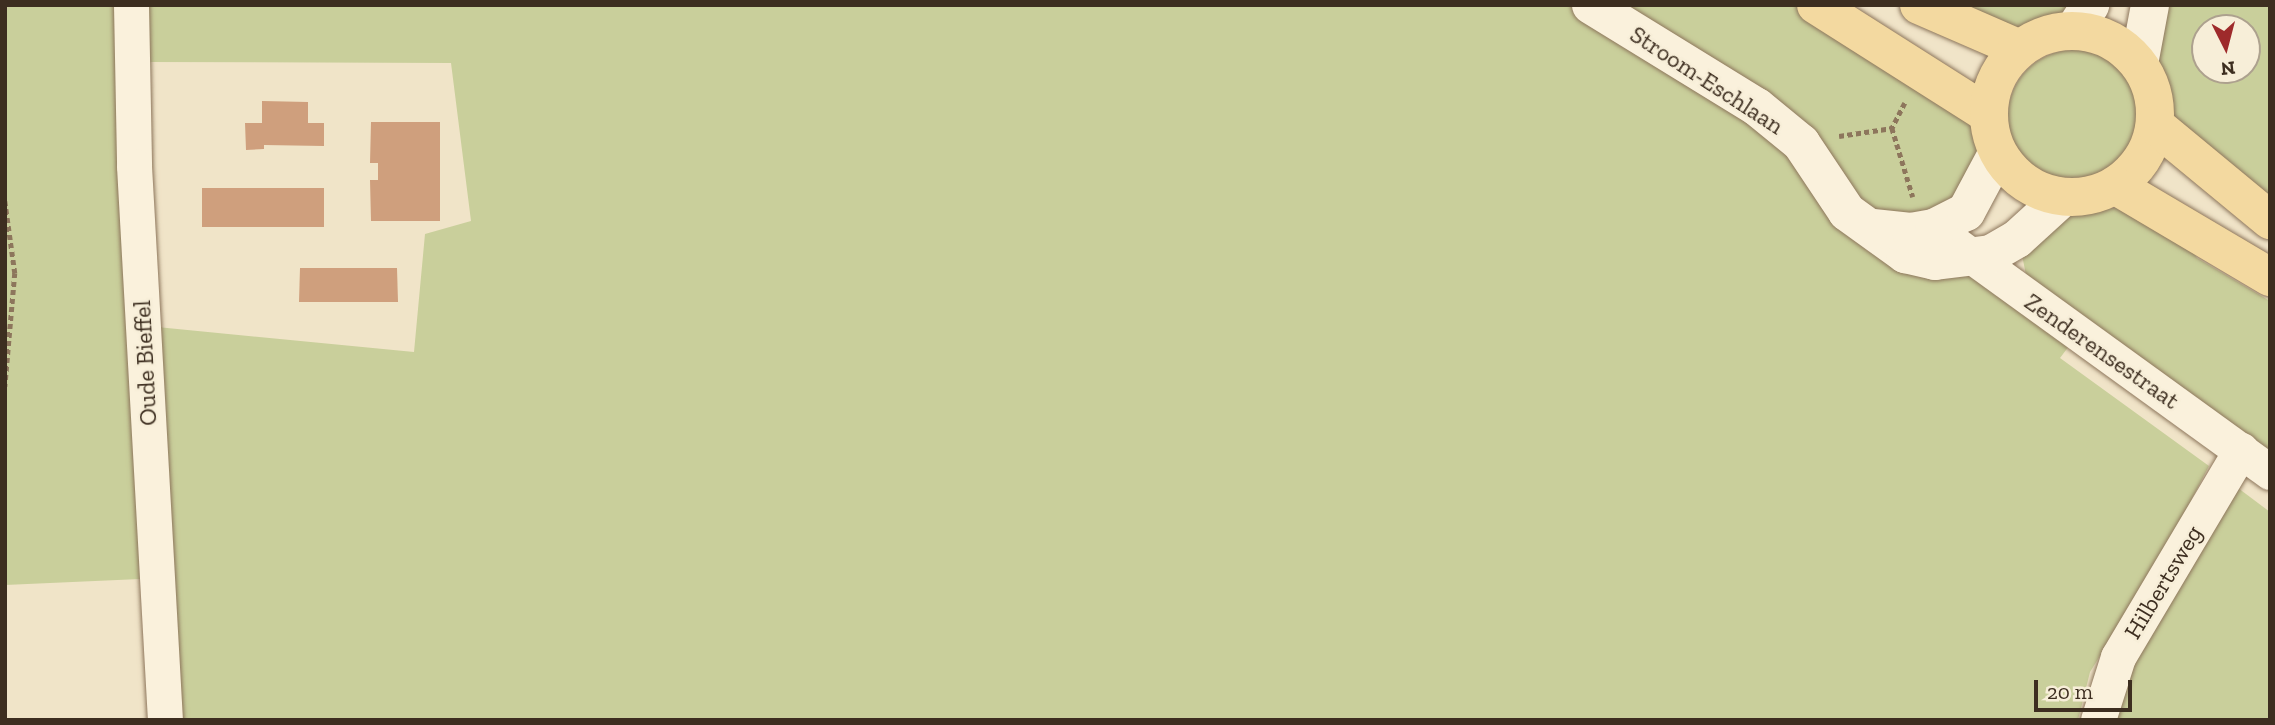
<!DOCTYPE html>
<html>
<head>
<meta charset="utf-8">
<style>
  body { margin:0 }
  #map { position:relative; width:2275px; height:725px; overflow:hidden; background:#f0e4c8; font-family:"Zilla Slab",serif }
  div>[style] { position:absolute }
  .green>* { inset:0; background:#c9cf9b }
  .round { border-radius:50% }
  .building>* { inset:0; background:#cf9f7d }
  .path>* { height:4.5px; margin-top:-2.25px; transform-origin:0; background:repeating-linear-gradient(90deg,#8d765c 0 5px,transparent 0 8.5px) }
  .roads { filter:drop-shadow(0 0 2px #8d765c) drop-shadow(0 0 2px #8d765c) }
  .street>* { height:35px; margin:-17.5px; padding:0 17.5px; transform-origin:17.5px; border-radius:17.5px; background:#faf1dc }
  .secondary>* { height:38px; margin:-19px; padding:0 19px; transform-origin:19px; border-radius:19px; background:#faf1dc }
  .primary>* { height:38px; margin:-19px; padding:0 19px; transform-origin:19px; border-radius:19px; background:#f3d9a0 }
  .primary>.ring { margin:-19px; padding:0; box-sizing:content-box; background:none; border:38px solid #f3d9a0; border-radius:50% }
  span { translate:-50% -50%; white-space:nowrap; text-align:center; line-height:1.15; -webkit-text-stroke:5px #f7eed8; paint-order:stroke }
  .street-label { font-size:24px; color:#3d2e20 }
  .frame { position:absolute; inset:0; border:7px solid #3d2e20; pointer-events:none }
  .north { position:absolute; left:2191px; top:14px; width:70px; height:70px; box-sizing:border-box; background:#f7eed8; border:2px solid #ada18e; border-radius:50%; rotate:174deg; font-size:19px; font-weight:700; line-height:28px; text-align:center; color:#3d2e20 }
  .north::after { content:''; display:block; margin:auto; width:24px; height:32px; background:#9e2a2b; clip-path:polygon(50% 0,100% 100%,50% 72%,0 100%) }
  .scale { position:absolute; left:2034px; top:680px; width:98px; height:32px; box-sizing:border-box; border:4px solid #3d2e20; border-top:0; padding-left:9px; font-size:21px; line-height:24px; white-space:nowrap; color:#3d2e20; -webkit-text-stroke:5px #f7eed8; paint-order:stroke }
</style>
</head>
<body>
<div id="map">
  <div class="green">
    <i style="clip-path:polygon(5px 5px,117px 5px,140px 579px,5px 585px)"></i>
    <i style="clip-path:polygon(143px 5px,1568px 5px,1740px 114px,1783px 148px,1866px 250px,1889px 263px,1961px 270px,2069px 346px,2060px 358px,2209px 466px,2163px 554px,2090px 672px,2078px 720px,175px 720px,157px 327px,414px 352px,425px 234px,471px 221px,451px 63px,146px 62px)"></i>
    <i style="clip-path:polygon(1627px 5px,1795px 5px,1971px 117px,1980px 154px,1961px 203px,1884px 218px)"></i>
    <i style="clip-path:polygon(1944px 5px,2073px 5px,2058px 17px,2015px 30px)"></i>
    <i style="clip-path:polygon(evenodd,2161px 5px,2270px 5px,2270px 203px,2173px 119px,2158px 65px,2161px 5px,2205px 28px,2247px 28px,2247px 70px,2205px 70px,2205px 28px)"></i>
    <i class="round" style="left:2008px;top:50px;width:132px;height:132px"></i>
    <i style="clip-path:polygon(2102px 208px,2120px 208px,2186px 241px,2197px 258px,2270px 301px,2270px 453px,2027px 280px,2022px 255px,2061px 219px)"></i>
    <i style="clip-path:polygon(2230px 482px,2270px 512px,2270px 720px,2103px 720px)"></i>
  </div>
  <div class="building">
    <i style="clip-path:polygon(262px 101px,308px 102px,308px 123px,324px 123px,324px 146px,264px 145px,264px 149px,246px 150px,245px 123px,262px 123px)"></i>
    <i style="clip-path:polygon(371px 122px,440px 122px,440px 221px,371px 221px,370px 180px,378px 180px,378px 163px,370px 163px)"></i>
    <i style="clip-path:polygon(202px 188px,324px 188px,324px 227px,202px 227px)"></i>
    <i style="clip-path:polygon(300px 268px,397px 268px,398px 302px,299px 302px)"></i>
  </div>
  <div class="path">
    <i style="left:1905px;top:103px;width:28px;rotate:117deg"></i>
    <i style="left:1892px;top:128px;width:72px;rotate:73.1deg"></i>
    <i style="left:1839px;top:136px;width:54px;rotate:-8.6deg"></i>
    <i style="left:5px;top:201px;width:73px;rotate:82.1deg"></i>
    <i style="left:15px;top:273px;width:114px;rotate:95deg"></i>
  </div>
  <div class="roads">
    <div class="street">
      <i style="left:131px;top:5px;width:161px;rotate:88.9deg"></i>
      <i style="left:134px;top:166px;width:555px;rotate:86.8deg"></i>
      <i style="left:1955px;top:244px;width:389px;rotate:35.9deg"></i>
      <i style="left:2098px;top:720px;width:66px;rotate:-72.4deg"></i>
      <i style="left:2118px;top:657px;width:241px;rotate:-59.3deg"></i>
    </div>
    <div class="secondary">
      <i style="left:1591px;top:5px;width:195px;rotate:31.6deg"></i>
      <i style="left:1757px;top:107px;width:57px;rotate:39.3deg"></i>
      <i style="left:1801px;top:143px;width:83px;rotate:56.3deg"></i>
      <i style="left:1847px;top:212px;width:72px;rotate:35.9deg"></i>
      <i style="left:1905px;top:254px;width:31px;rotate:13deg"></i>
      <i style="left:1935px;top:261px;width:56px;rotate:-7.1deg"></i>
      <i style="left:1991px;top:254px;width:30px;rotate:-30deg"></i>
      <i style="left:2017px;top:239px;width:62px;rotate:-42.4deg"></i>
      <i style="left:2074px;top:30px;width:30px;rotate:-57deg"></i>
      <i style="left:2139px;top:64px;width:60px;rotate:-79.4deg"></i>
      <i style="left:1873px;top:228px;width:38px;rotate:6deg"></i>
      <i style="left:1911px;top:232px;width:23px;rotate:-10deg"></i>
      <i style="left:1934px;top:228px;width:36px;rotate:-27deg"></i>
      <i style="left:1966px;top:212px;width:66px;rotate:-61.9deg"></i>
    </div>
    <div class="primary">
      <i style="left:1816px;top:5px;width:204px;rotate:32.4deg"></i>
      <i style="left:1919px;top:5px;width:110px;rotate:23.5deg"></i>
      <i class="ring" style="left:1989px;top:31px;width:128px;height:128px"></i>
      <i style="left:2155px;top:125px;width:149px;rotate:39.6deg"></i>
      <i style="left:2116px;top:186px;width:179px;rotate:30.6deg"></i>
    </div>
  </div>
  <div class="street-label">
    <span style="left:1707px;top:80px;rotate:33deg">Stroom-Eschlaan</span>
    <span style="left:2102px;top:351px;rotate:35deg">Zenderensestraat</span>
    <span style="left:145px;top:363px;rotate:-93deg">Oude Bieffel</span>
    <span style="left:2163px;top:582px;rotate:-59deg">Hilbertsweg</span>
  </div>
  <div class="frame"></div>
  <div class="north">N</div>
  <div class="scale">20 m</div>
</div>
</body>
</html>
